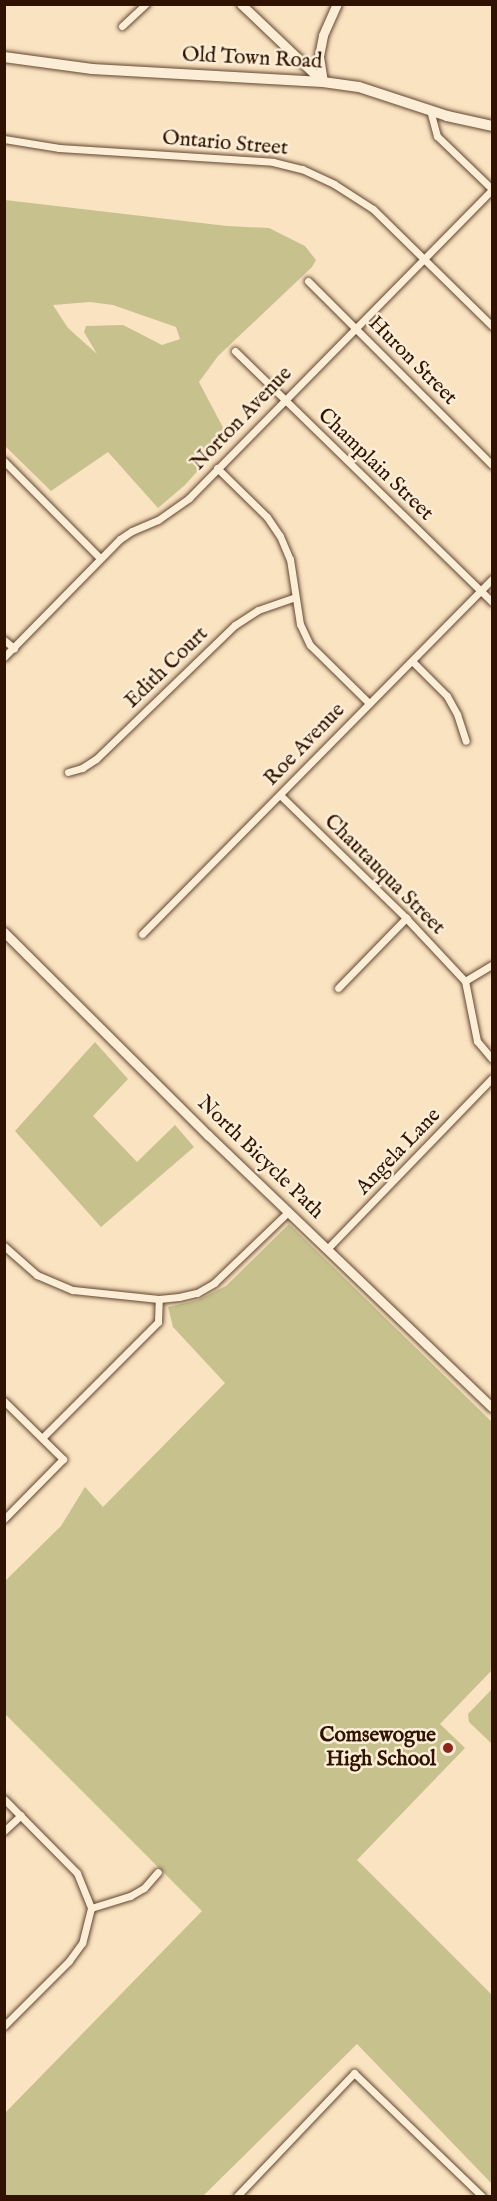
<!DOCTYPE html>
<html>
<head>
<meta charset="utf-8">
<style>
  body { margin:0 }
  #map { position:relative; width:497px; height:2201px; overflow:hidden; background:#fae3c1; font-family:"IM FELL English",serif }
  div>[style] { position:absolute }
  .green>* { inset:0; background:#c6c18d }
  .roads { filter:drop-shadow(0 0 2px #624630) drop-shadow(0 0 2px #624630) }
  .minor>* { height:7px; margin:-3.5px; padding:0 3.5px; transform-origin:3.5px; border-radius:3.5px; background:#fcedd7 }
  .tertiary>* { height:9px; margin:-4.5px; padding:0 4.5px; transform-origin:4.5px; border-radius:4.5px; background:#fcedd7 }
  .secondary>* { height:10px; margin:-5px; padding:0 5px; transform-origin:5px; border-radius:5px; background:#fcedd7 }
  .dots>* { width:16px; height:16px; translate:-50% -50%; box-sizing:border-box; border:3px solid #fcedd7; border-radius:50% }
  span { translate:-50% -50%; white-space:nowrap; text-align:center; line-height:1.15; -webkit-text-stroke:5px #fcedd7; paint-order:stroke }
  .street-label { font-size:21px; color:#2f1200 }
  .poi-label { font-size:21px; color:#2f1200; font-weight:700 }
  .right { translate:-100% -50%; text-align:right }
  .frame { position:absolute; inset:0; border:6px solid #2f1200; pointer-events:none }
</style>
</head>
<body>
<div id="map">
  <div class="green">
    <i style="clip-path:polygon(evenodd,5px 200px,227px 226px,269px 228px,305px 246px,316px 260px,312px 267px,218px 356px,199px 382px,228px 437px,185px 485px,158px 508px,108px 452px,51px 491px,5px 446px,5px 200px,90px 302px,113px 305px,176px 327px,180px 339px,162px 345px,123px 325px,86px 326px,84px 332px,97px 354px,68px 328px,53px 305px,90px 302px)"></i>
    <i style="clip-path:polygon(95px 1042px,128px 1079px,93px 1116px,137px 1162px,175px 1125px,194px 1147px,101px 1227px,15px 1131px)"></i>
    <i style="clip-path:polygon(289px 1224px,492px 1422px,492px 1670px,440px 1724px,465px 1748px,357px 1860px,492px 1995px,492px 2184px,357px 2044px,203px 2196px,5px 2196px,5px 2113px,202px 1911px,5px 1714px,5px 1581px,61px 1526px,85px 1487px,103px 1507px,225px 1383px,173px 1327px,168px 1307px,198px 1300px,226px 1286px)"></i>
    <i style="clip-path:polygon(492px 1689px,492px 1744px,469px 1722px,468px 1714px)"></i>
  </div>
  <div class="roads">
    <div class="minor">
      <i style="left:122px;top:26px;width:33px;rotate:-43deg"></i>
      <i style="left:430px;top:110px;width:27px;rotate:75deg"></i>
      <i style="left:437px;top:136px;width:76px;rotate:43.9deg"></i>
      <i style="left:4px;top:139px;width:56px;rotate:9.3deg"></i>
      <i style="left:59px;top:148px;width:214px;rotate:3.7deg"></i>
      <i style="left:273px;top:162px;width:30px;rotate:14deg"></i>
      <i style="left:302px;top:169px;width:35px;rotate:25deg"></i>
      <i style="left:334px;top:184px;width:46px;rotate:32.7deg"></i>
      <i style="left:373px;top:209px;width:167px;rotate:44.5deg"></i>
      <i style="left:308px;top:281px;width:260px;rotate:45deg"></i>
      <i style="left:235px;top:351px;width:359px;rotate:44.3deg"></i>
      <i style="left:4px;top:461px;width:136px;rotate:45.3deg"></i>
      <i style="left:217px;top:468px;width:70px;rotate:44.4deg"></i>
      <i style="left:267px;top:517px;width:23px;rotate:56deg"></i>
      <i style="left:280px;top:536px;width:25px;rotate:67deg"></i>
      <i style="left:290px;top:559px;width:66px;rotate:81.3deg"></i>
      <i style="left:300px;top:624px;width:23px;rotate:65deg"></i>
      <i style="left:310px;top:645px;width:83px;rotate:44.5deg"></i>
      <i style="left:4px;top:640px;width:13px;rotate:39deg"></i>
      <i style="left:4px;top:657px;width:165px;rotate:-45.5deg"></i>
      <i style="left:120px;top:539px;width:14px;rotate:-34deg"></i>
      <i style="left:132px;top:531px;width:28px;rotate:-23deg"></i>
      <i style="left:158px;top:520px;width:38px;rotate:-35deg"></i>
      <i style="left:189px;top:498px;width:432px;rotate:-45.5deg"></i>
      <i style="left:412px;top:661px;width:49px;rotate:45deg"></i>
      <i style="left:447px;top:696px;width:21px;rotate:61deg"></i>
      <i style="left:457px;top:714px;width:28px;rotate:72deg"></i>
      <i style="left:68px;top:772px;width:15px;rotate:-16deg"></i>
      <i style="left:82px;top:768px;width:17px;rotate:-33deg"></i>
      <i style="left:96px;top:759px;width:193px;rotate:-44deg"></i>
      <i style="left:235px;top:625px;width:27px;rotate:-33deg"></i>
      <i style="left:258px;top:610px;width:39px;rotate:-19deg"></i>
      <i style="left:280px;top:795px;width:176px;rotate:44.3deg"></i>
      <i style="left:406px;top:918px;width:86px;rotate:46.9deg"></i>
      <i style="left:142px;top:934px;width:499px;rotate:-45.4deg"></i>
      <i style="left:465px;top:981px;width:61px;rotate:78.7deg"></i>
      <i style="left:477px;top:1041px;width:23px;rotate:50deg"></i>
      <i style="left:465px;top:981px;width:31px;rotate:-31deg"></i>
      <i style="left:338px;top:988px;width:98px;rotate:-45.8deg"></i>
      <i style="left:4px;top:1246px;width:44px;rotate:41.3deg"></i>
      <i style="left:37px;top:1275px;width:39px;rotate:23deg"></i>
      <i style="left:73px;top:1290px;width:86px;rotate:6deg"></i>
      <i style="left:159px;top:1299px;width:20px;rotate:-6deg"></i>
      <i style="left:179px;top:1297px;width:18px;rotate:-13deg"></i>
      <i style="left:197px;top:1293px;width:20px;rotate:-30deg"></i>
      <i style="left:214px;top:1283px;width:103px;rotate:-43.8deg"></i>
      <i style="left:328px;top:1248px;width:236px;rotate:-46deg"></i>
      <i style="left:4px;top:1401px;width:83px;rotate:44.5deg"></i>
      <i style="left:63px;top:1459px;width:84px;rotate:134.5deg"></i>
      <i style="left:42px;top:1438px;width:164px;rotate:-45deg"></i>
      <i style="left:158px;top:1322px;width:23px;rotate:-88deg"></i>
      <i style="left:4px;top:1799px;width:104px;rotate:45.4deg"></i>
      <i style="left:77px;top:1873px;width:38px;rotate:68deg"></i>
      <i style="left:91px;top:1908px;width:36px;rotate:104deg"></i>
      <i style="left:82px;top:1943px;width:22px;rotate:126deg"></i>
      <i style="left:69px;top:1961px;width:92px;rotate:135deg"></i>
      <i style="left:4px;top:1831px;width:23px;rotate:-43deg"></i>
      <i style="left:91px;top:1908px;width:41px;rotate:-17.1deg"></i>
      <i style="left:130px;top:1896px;width:16px;rotate:-30deg"></i>
      <i style="left:144px;top:1888px;width:21px;rotate:-49deg"></i>
      <i style="left:237px;top:2196px;width:170px;rotate:-46.4deg"></i>
      <i style="left:354px;top:2073px;width:178px;rotate:43.9deg"></i>
    </div>
    <div class="tertiary">
      <i style="left:241px;top:4px;width:113px;rotate:43.6deg"></i>
      <i style="left:323px;top:82px;width:26px;rotate:-99deg"></i>
      <i style="left:319px;top:56px;width:21px;rotate:-79deg"></i>
      <i style="left:323px;top:35px;width:34px;rotate:-66deg"></i>
      <i style="left:4px;top:932px;width:288px;rotate:44.9deg"></i>
      <i style="left:208px;top:1135px;width:393px;rotate:43.8deg"></i>
    </div>
    <div class="secondary">
      <i style="left:4px;top:57px;width:89px;rotate:7.8deg"></i>
      <i style="left:92px;top:69px;width:231px;rotate:3.2deg"></i>
      <i style="left:323px;top:82px;width:36px;rotate:8deg"></i>
      <i style="left:359px;top:87px;width:93px;rotate:18.2deg"></i>
      <i style="left:447px;top:116px;width:46px;rotate:12.5deg"></i>
    </div>
  </div>
  <div class="dots">
    <i style="left:448px;top:1748px;background:#8f2418"></i>
  </div>
  <div class="street-label">
    <span style="left:252px;top:59px;rotate:3deg">Old Town Road</span>
    <span style="left:225px;top:144px;rotate:5deg">Ontario Street</span>
    <span style="left:412px;top:361px;rotate:45deg">Huron Street</span>
    <span style="left:242px;top:419px;rotate:-46deg">Norton Avenue</span>
    <span style="left:375px;top:465px;rotate:44deg">Champlain Street</span>
    <span style="left:167px;top:668px;rotate:-44deg">Edith Court</span>
    <span style="left:305px;top:745px;rotate:-46deg">Roe Avenue</span>
    <span style="left:384px;top:875px;rotate:45deg">Chautauqua Street</span>
    <span style="left:399px;top:1152px;rotate:-46deg">Angela Lane</span>
    <span style="left:260px;top:1158px;rotate:44deg">North Bicycle Path</span>
  </div>
  <div class="poi-label">
    <span class="right" style="left:436px;top:1748px">Comsewogue<br>High School</span>
  </div>
  <div class="frame"></div>
</div>
</body>
</html>
